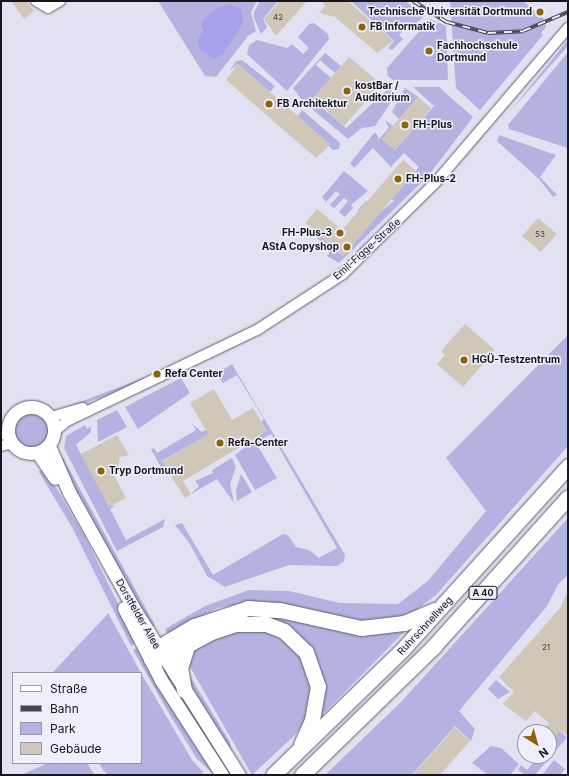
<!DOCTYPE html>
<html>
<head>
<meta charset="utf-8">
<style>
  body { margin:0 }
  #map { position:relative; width:569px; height:776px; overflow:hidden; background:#e1e1f2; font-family:Inter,sans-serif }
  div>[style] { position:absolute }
  .green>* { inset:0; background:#b3b2e0 }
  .round { border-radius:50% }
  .water>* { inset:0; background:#a6a2ea }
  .building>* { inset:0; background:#d1c7b9 }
  .roads { filter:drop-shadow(0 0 1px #5f5e6d) drop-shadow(0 0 1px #5f5e6d) }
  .minor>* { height:10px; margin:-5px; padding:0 5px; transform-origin:5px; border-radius:5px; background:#fff }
  .major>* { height:13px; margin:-6.5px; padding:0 6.5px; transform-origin:6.5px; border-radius:6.5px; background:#fff }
  .major>.ring { margin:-6.5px; padding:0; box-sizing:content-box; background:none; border:13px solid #fff; border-radius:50% }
  .highway>* { height:15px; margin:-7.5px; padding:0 7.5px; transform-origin:7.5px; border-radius:7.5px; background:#fff }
  .rail>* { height:4px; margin-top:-2px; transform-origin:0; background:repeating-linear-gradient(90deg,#efeffc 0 8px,#46464f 0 16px); box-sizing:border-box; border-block:1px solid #46464f }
  .dots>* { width:11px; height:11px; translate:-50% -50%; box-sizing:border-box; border:2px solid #efeffc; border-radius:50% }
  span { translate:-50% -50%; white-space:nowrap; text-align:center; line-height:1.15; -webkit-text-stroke:3px #efeffc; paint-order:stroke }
  .number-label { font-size:8px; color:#454243 }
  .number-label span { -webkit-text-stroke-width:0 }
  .shield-label span { padding:1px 3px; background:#efeffc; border:1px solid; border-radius:3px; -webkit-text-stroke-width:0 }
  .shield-label { font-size:9px; color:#16161c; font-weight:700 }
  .poi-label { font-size:10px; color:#16161c; font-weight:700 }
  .right { translate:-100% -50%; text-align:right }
  .left { translate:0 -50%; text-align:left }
  .street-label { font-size:10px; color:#16161c }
  .frame { position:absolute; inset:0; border:2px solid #16161c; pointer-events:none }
  .legend { position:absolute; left:12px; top:672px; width:130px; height:92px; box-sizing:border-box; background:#efeffc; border:1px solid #9898a2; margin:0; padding:5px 7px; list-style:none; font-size:12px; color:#16161c }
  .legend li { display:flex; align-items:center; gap:8px; height:20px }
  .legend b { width:20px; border:1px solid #9898a2 }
  .north { position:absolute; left:517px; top:724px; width:40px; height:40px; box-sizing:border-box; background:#efeffc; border:1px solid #9898a2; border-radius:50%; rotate:143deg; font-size:11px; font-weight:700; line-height:16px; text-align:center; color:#16161c }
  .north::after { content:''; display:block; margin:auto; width:14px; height:18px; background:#8f620a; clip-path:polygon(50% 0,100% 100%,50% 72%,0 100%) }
</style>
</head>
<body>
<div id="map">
  <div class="green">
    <i style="clip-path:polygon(158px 1px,257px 1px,251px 12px,256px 31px,248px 36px,216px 77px,205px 76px)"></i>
    <i style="clip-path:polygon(260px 1px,278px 1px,263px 19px,267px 27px,261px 34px,254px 18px,254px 12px)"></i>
    <i style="clip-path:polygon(351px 1px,406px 1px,423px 17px,415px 25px,410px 22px,399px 35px,403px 39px,392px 50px,388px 48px,394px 41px)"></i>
    <i style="clip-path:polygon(450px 1px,523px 1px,544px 19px,546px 27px,541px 33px,543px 35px,480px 110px,456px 88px)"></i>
    <i style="clip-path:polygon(430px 19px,446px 26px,448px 80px,393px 80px,388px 76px,387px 68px)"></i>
    <i style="clip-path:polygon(314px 23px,328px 34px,329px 39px,287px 91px,247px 54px,249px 45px,257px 40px,287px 48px,292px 44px,303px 54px,309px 48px,298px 37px,309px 24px)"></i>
    <i style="clip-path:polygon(568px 40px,568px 46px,507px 115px)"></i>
    <i style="clip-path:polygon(568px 52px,568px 148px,509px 129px,508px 125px)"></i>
    <i style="clip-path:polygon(325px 53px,341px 66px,335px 73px,320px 60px,316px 65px,331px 78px,313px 98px,316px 102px,308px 108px,293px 88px)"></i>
    <i style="clip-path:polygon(242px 60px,275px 86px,270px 92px,238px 64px,230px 70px,236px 61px)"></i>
    <i style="clip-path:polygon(390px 87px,395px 96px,375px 126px,362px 128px,348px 139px,312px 109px,317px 103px,346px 128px)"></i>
    <i style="clip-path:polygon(413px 87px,439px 87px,473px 117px,429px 175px,339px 263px,327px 256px,331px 251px,317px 238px,320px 236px,343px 256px,372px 222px,358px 210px,366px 201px,379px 213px,394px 201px,392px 199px,419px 167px,404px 153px,391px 167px,373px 148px,354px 168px,350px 163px,375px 132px,379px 139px,389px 128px,385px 120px,393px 126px,382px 139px,395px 150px,434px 106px)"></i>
    <i style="clip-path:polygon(405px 88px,418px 97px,399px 119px,392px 112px)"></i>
    <i style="clip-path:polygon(302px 110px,340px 143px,339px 149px,333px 150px,298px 116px)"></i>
    <i style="clip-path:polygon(499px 135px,556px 155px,540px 177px,557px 195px,553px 197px,540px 180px,497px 141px)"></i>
    <i style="clip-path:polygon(344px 171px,368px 191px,351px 205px,353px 208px,345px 217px,339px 212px,348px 201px,344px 198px,334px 208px,330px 205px,340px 194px,336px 191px,326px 202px,322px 197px)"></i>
    <i style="clip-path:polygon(568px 335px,568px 446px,436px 595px,415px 611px,379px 623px,249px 602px,218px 608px,168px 634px,165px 629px,205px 606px,249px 590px,289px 591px,340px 603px,398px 604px,428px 581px,486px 511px,446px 458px)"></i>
    <i style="clip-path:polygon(232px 364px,345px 555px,344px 561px,337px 566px,289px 565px,225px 587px,207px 576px,190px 544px,175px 525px,182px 523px,213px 575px,283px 534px,288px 535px,296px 547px,309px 550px,319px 558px,337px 548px,271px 434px,256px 443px,277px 478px,255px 490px,235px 455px,266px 431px,261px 422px,264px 419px,237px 375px,223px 383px,219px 378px,224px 375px,221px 371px)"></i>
    <i style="clip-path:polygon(146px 377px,136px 384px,65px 411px,64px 408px)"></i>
    <i style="clip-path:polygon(181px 378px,190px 393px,138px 429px,125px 407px)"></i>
    <i style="clip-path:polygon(117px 410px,127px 427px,98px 442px,97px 420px)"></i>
    <i class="round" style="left:14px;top:412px;width:36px;height:36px"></i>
    <i style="clip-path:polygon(192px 424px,202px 432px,208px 429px,209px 434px,162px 461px,168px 471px,164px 473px,151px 449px,154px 448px,157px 453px,196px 430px)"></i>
    <i style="clip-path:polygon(85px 425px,87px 429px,91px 426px,91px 432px,76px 445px,109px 506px,115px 506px,110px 509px,126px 540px,165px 519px,163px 527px,117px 551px,64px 448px,66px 436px)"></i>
    <i style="clip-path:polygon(63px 458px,156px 627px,151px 629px,56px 461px)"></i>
    <i style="clip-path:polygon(232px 458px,236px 467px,230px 484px,234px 503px,217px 479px,191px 494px,199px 486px,195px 481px,213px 473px,212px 470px)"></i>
    <i style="clip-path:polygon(44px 467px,84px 535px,137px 642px,131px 646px,73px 529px,39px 472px)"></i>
    <i style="clip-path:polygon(241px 474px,252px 492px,237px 501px,236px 490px)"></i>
    <i style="clip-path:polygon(568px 518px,568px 575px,559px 583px,547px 606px,459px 711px,475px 729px,471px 741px,455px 726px,412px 775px,325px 775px,401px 702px)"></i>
    <i style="clip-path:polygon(108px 613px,141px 673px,52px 673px,104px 618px)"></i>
    <i style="clip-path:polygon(253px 614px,408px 628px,313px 724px,311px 651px,254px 618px)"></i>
    <i style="clip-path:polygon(274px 630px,301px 651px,314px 693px,304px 722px,295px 735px,252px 775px,186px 660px,189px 652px,219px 632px)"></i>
    <i style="clip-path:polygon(139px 647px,215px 775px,197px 759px,171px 717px,133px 650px)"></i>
    <i style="clip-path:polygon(163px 663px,231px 772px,228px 775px,159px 665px)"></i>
    <i style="clip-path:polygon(185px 668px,230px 742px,232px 752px,192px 694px)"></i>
    <i style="clip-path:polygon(141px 673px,192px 760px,203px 772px,202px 775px,108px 775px,103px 770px,99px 763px,141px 763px)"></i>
    <i style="clip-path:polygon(496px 680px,510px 692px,498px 699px,488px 689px)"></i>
    <i style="clip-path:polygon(559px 729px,567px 738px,556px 750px,549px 744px)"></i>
    <i style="clip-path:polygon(491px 746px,501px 748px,519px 764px,510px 775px,488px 775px,472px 763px)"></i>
    <i style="clip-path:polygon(549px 755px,551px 756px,535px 775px,525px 775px,518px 770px,521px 765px,527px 770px,539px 756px)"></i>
    <i style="clip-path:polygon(554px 760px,565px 769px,560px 775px,542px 775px)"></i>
    <i style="clip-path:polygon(48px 763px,87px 763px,94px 774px,21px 775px)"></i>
  </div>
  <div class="water">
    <i style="clip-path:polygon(230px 4px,241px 9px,243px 23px,224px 53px,215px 59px,200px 50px,197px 39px,204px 32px,201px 24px,204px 18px,217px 8px)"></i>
  </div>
  <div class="building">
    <i style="clip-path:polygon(11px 1px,26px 1px,34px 11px,24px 19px)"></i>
    <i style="clip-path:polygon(280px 1px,307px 1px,276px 36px,264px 19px)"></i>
    <i style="clip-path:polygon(322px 1px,348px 1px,393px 41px,377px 53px,335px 17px,319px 13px,325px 6px)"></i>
    <i style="clip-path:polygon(349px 57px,381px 84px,344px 126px,313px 98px)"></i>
    <i style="clip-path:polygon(238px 64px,330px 144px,323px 152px,316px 158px,226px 80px)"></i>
    <i style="clip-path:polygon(418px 97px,431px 108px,395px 150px,382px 139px)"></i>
    <i style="clip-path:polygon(403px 160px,416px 171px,343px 256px,305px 223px,317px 209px,342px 230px)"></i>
    <i style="clip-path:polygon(538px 218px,557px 234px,541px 252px,522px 236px)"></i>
    <i style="clip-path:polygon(465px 324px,495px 350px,463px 387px,437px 364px,445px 355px,441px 351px)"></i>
    <i style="clip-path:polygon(214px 389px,232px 420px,253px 408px,267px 431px,183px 481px,191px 494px,185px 498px,162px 462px,208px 434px,190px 403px)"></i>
    <i style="clip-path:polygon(117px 435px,129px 455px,120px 457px,118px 467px,108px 464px,126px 498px,109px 507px,81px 454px)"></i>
    <i style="clip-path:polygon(568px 590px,568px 736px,561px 730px,549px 744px,549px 732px,541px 732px,549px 723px,535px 711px,526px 721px,503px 704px,514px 692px,499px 677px,561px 607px)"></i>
    <i style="clip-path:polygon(455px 727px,470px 741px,440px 775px,413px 775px)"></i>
  </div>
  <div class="roads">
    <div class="minor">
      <i style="left:36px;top:1px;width:14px;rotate:30deg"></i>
      <i style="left:48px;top:8px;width:14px;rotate:-30deg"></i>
      <i style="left:51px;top:417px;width:33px;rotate:-16deg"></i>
      <i style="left:55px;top:431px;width:16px;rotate:-40deg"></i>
      <i style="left:67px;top:421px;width:211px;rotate:-25.6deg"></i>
      <i style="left:257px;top:330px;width:103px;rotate:-33.1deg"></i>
      <i style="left:343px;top:274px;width:131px;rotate:-44.7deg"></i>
      <i style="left:436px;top:182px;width:203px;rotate:-49.4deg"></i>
      <i style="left:1px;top:435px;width:8px;rotate:-23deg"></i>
      <i style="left:1px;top:446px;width:11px;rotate:-15deg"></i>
    </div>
    <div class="major">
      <i class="ring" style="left:8px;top:407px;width:33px;height:33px"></i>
      <i style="left:49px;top:446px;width:50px;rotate:66.5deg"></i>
      <i style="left:69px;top:492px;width:134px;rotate:60.9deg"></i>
      <i style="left:134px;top:609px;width:196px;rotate:57.7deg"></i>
      <i style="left:38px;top:453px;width:30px;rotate:56deg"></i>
      <i style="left:124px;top:608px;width:81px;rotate:62.8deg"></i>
      <i style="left:161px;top:680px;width:113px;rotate:57.3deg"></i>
    </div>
    <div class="highway">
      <i style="left:151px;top:659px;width:13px;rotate:-61deg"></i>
      <i style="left:157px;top:648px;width:43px;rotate:-30.7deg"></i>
      <i style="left:194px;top:626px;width:57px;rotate:-18.4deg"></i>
      <i style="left:248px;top:608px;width:32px;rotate:4deg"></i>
      <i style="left:280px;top:610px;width:83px;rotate:12.5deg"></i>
      <i style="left:361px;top:628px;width:43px;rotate:-6.6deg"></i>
      <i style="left:404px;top:623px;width:34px;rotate:-23deg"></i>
      <i style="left:151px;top:659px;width:12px;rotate:-5deg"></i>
      <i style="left:163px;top:658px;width:55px;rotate:-28.4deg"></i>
      <i style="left:211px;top:632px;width:26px;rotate:-18deg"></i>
      <i style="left:236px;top:624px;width:30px"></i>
      <i style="left:266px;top:624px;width:19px;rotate:21deg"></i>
      <i style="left:284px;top:631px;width:30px;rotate:44deg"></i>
      <i style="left:306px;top:652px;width:36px;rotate:71deg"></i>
      <i style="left:318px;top:686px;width:35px;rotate:100deg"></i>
      <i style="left:312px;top:720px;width:27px;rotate:114deg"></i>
      <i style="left:184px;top:690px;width:22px;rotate:-100deg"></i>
      <i style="left:180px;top:668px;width:26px;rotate:-72deg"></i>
      <i style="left:273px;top:775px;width:180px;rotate:-44.1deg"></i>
      <i style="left:402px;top:650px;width:248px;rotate:-47.9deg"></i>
      <i style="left:302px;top:775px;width:185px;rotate:-44.3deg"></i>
      <i style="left:434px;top:646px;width:200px;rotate:-48deg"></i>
    </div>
  </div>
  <div class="rail">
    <i style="left:413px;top:1px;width:40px;rotate:32deg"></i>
    <i style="left:447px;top:22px;width:42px;rotate:15deg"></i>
    <i style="left:488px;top:33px;width:35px;rotate:-3deg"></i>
    <i style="left:523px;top:31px;width:49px;rotate:-22.9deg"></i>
  </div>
  <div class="dots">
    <i style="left:540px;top:12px;background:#8f620a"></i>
    <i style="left:362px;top:27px;background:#8f620a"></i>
    <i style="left:429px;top:51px;background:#8f620a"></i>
    <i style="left:347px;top:91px;background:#8f620a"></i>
    <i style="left:269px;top:104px;background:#8f620a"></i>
    <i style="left:405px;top:125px;background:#8f620a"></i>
    <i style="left:398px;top:179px;background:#8f620a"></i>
    <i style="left:340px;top:233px;background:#8f620a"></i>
    <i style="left:347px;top:247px;background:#8f620a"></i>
    <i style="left:464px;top:360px;background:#8f620a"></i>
    <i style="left:157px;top:374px;background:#8f620a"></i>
    <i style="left:220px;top:443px;background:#8f620a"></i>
    <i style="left:101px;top:471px;background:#8f620a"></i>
  </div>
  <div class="number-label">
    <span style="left:278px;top:18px">42</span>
    <span style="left:540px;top:235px">53</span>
    <span style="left:546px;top:648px">21</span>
  </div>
  <div class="shield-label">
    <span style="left:483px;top:593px">A 40</span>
  </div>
  <div class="poi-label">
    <span class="right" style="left:532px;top:12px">Technische Universität Dortmund</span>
    <span class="left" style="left:370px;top:27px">FB Informatik</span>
    <span class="left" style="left:437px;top:51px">Fachhochschule<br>Dortmund</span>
    <span class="left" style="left:355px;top:91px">kostBar /<br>Auditorium</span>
    <span class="left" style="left:277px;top:104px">FB Architektur</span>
    <span class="left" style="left:413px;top:125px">FH-Plus</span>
    <span class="left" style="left:406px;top:179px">FH-Plus-2</span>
    <span class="right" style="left:332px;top:233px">FH-Plus-3</span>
    <span class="right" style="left:339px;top:247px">AStA Copyshop</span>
    <span class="left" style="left:472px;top:360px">HGÜ-Testzentrum</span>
    <span class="left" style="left:165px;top:374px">Refa Center</span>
    <span class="left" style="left:228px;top:443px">Refa-Center</span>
    <span class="left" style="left:109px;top:471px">Tryp Dortmund</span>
  </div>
  <div class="street-label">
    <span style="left:367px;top:249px;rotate:-42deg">Emil-Figge-Straße</span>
    <span style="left:138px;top:614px;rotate:60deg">Dorstfelder Allee</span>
    <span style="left:425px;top:626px;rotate:-47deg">Ruhrschnellweg</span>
  </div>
  <div class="frame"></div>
  <ul class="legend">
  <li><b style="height:5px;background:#fff"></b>Straße</li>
  <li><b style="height:5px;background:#46464f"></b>Bahn</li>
  <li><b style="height:11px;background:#b3b2e0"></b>Park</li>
  <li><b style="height:11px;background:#d1c7b9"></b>Gebäude</li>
  </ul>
  <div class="north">N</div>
</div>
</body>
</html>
